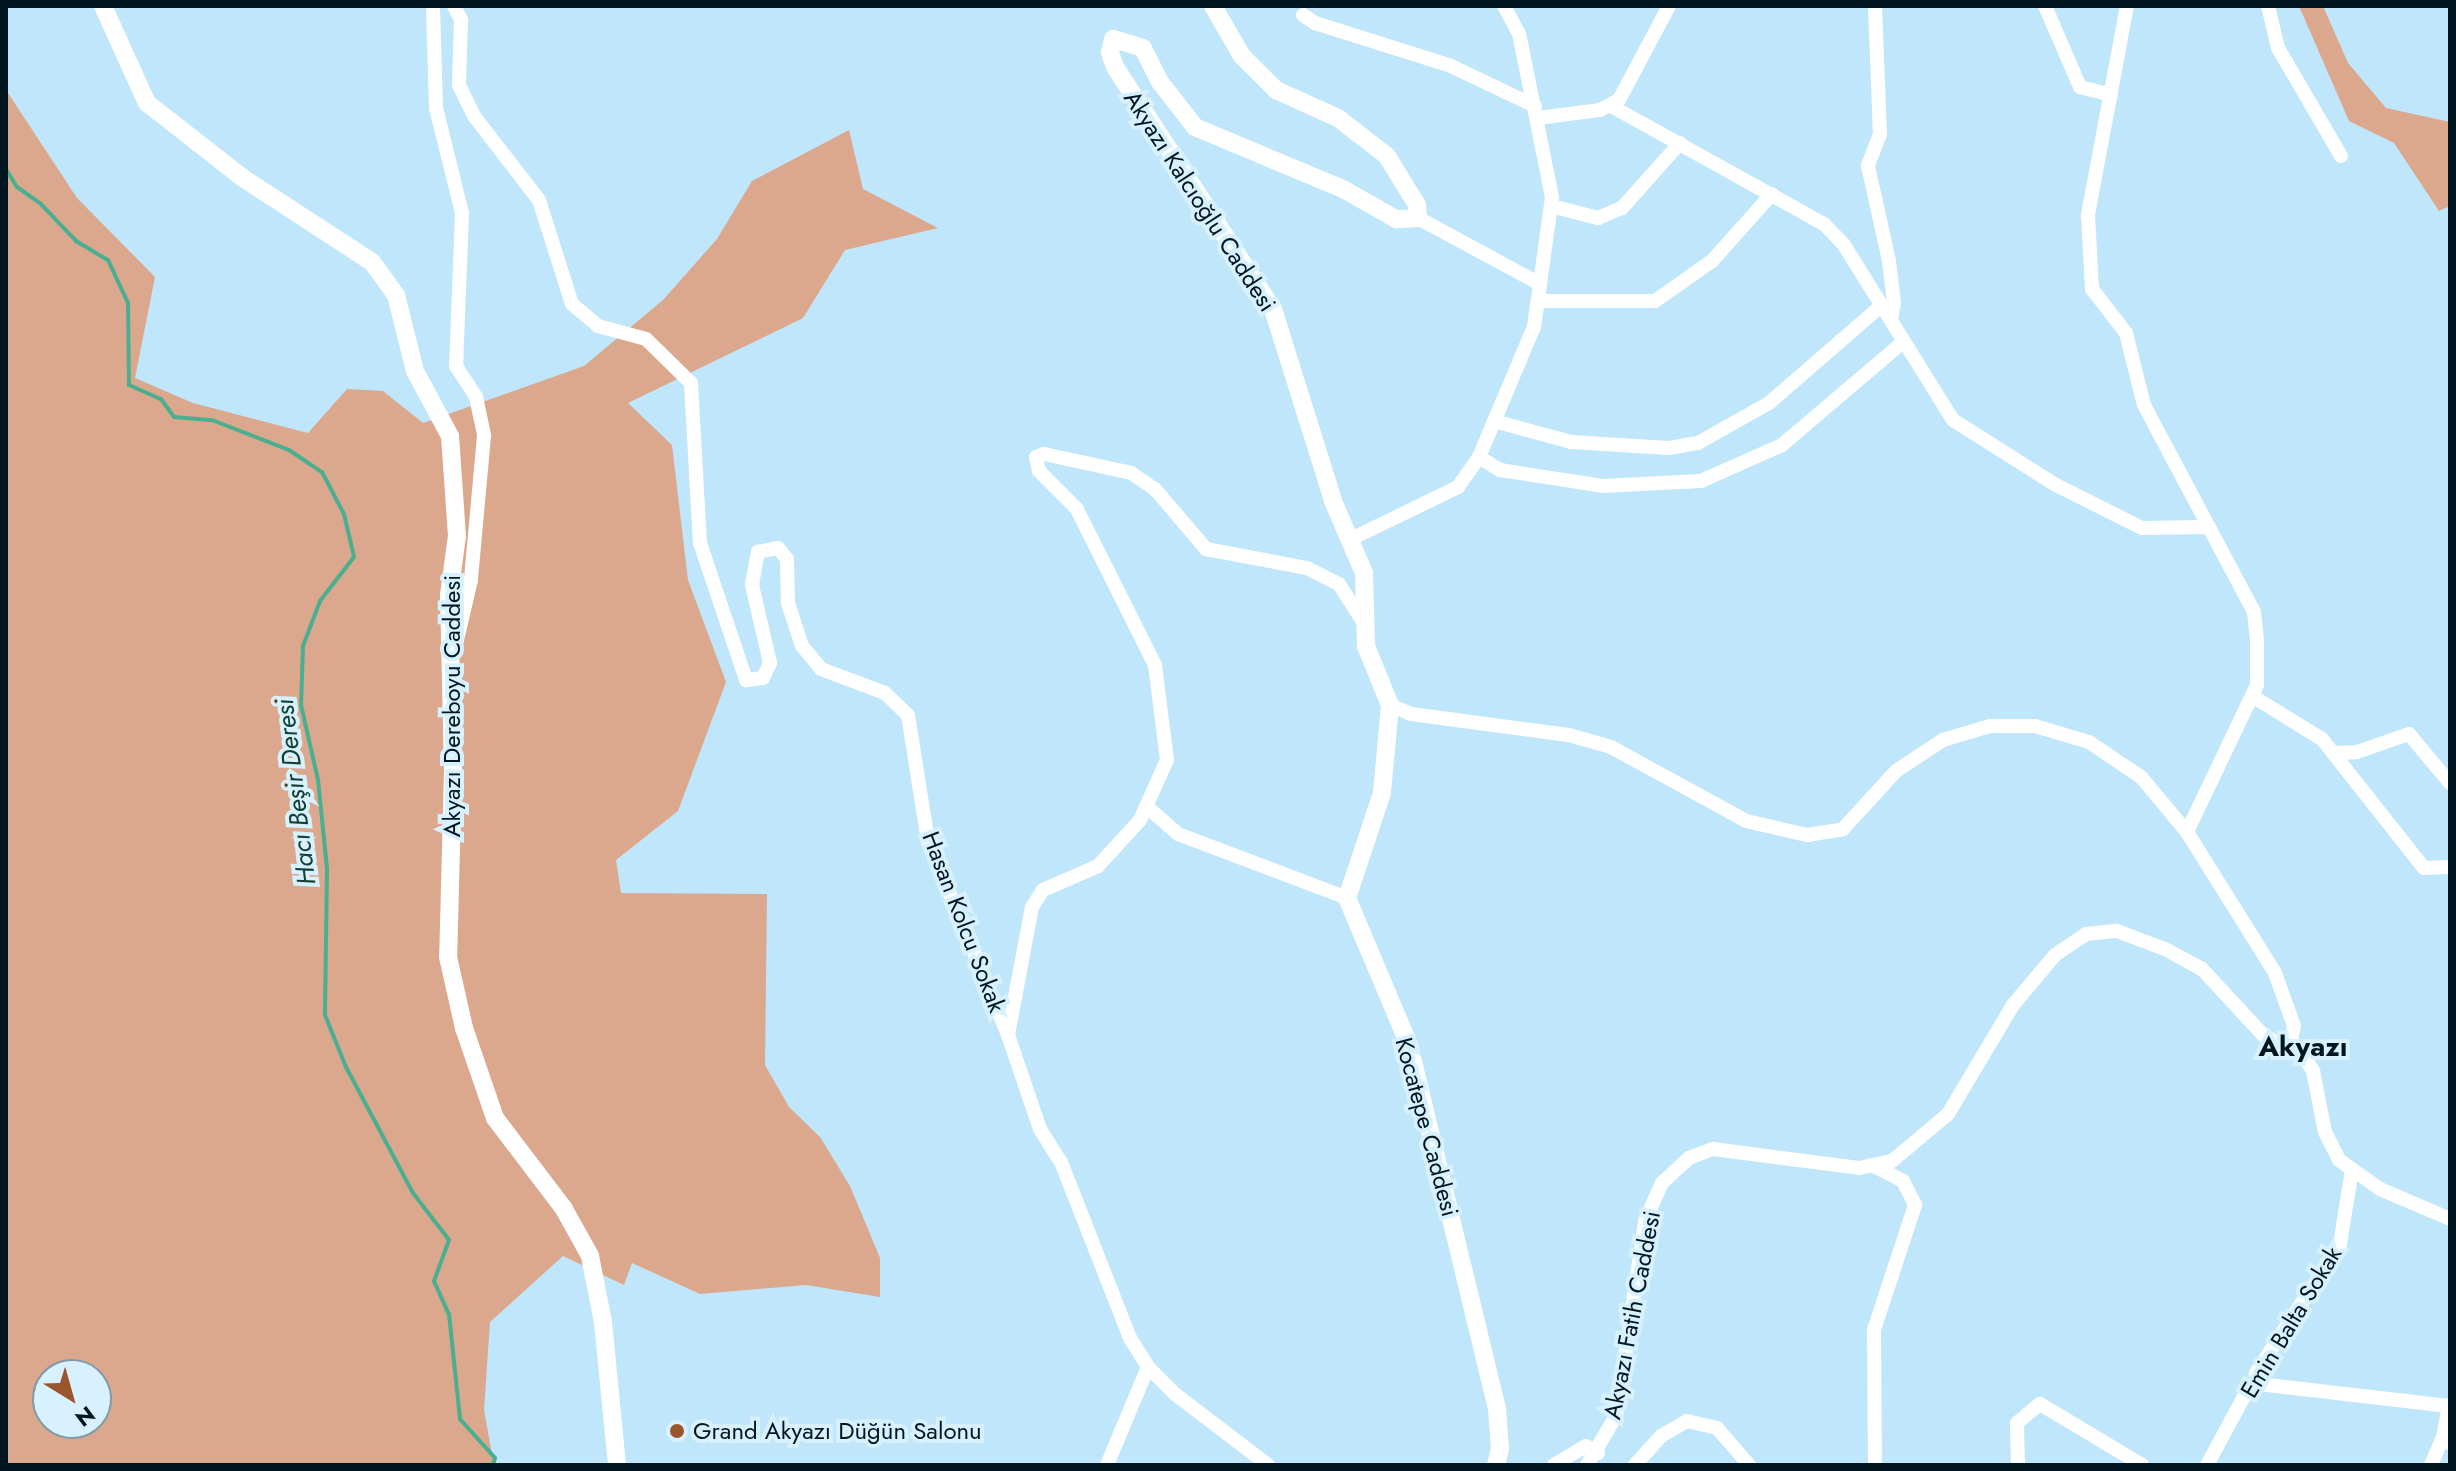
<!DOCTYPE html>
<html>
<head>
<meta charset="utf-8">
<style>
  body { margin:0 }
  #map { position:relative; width:2456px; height:1471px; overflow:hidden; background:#bfe6fa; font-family:Jost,sans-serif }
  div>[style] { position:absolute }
  .green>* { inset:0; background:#dba88d }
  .stream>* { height:4px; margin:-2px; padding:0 2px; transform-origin:2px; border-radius:2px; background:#4aaf90 }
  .minor>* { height:14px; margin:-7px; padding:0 7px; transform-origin:7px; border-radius:7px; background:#fff }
  .major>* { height:18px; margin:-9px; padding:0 9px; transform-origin:9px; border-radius:9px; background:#fff }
  .dots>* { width:22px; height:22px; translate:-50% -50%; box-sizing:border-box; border:4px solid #d7f1fe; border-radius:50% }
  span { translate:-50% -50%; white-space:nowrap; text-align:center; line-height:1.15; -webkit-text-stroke:8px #d7f1fe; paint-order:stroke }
  .street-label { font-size:24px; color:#001722 }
  .poi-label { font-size:24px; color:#001722 }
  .left { translate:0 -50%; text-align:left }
  .water-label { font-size:26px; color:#144033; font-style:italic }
  .quarter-label { font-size:28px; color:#001722; font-weight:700 }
  .frame { position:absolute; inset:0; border:8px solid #001722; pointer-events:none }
  .north { position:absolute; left:32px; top:1359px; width:80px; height:80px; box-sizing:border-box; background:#d7f1fe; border:2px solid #819aa6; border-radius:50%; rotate:143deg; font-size:22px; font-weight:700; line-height:32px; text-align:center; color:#001722 }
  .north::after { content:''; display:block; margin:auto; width:28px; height:36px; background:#9b552b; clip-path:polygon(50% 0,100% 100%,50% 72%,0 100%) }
</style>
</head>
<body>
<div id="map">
  <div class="green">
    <i style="clip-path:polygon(2299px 6px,2323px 6px,2348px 63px,2386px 108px,2450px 122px,2450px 206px,2439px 211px,2394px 143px,2349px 121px)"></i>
    <i style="clip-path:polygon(evenodd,6px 90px,77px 198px,155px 277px,135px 378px,193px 403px,308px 433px,347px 389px,383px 391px,423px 423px,584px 366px,663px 300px,717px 239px,752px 181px,849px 130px,863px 189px,938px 228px,845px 250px,803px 318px,628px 403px,672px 445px,688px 580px,726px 682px,678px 811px,616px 860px,621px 893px,767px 894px,765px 1065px,789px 1107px,820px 1137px,850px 1186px,880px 1258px,880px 1297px,806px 1285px,700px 1294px,632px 1263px,624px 1285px,563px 1256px,490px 1322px,484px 1410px,494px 1465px,6px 1465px,6px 90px,48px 1375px,96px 1375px,96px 1423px,48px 1423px,48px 1375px)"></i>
  </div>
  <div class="stream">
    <i style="left:6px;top:169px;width:21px;rotate:59deg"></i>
    <i style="left:17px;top:187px;width:28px;rotate:35deg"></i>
    <i style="left:40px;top:203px;width:52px;rotate:46.5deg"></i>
    <i style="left:76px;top:241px;width:37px;rotate:31deg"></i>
    <i style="left:108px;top:260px;width:47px;rotate:65.1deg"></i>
    <i style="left:128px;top:303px;width:82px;rotate:89.3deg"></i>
    <i style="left:129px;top:385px;width:35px;rotate:24deg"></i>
    <i style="left:161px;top:399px;width:22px;rotate:54deg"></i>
    <i style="left:174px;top:417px;width:38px;rotate:5deg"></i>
    <i style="left:212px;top:420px;width:83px;rotate:21.3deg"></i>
    <i style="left:289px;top:450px;width:40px;rotate:34deg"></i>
    <i style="left:322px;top:472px;width:47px;rotate:62.4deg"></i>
    <i style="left:344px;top:514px;width:44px;rotate:76.9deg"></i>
    <i style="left:354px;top:557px;width:56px;rotate:127.7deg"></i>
    <i style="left:320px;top:601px;width:48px;rotate:110.7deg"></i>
    <i style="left:303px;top:646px;width:59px;rotate:91.9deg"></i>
    <i style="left:301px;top:705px;width:77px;rotate:77.2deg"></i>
    <i style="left:318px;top:780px;width:89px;rotate:84.2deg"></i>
    <i style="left:327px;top:869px;width:146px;rotate:90.8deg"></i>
    <i style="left:325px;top:1015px;width:56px;rotate:68deg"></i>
    <i style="left:346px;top:1067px;width:143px;rotate:62deg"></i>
    <i style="left:413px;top:1193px;width:59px;rotate:52.5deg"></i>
    <i style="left:449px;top:1240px;width:44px;rotate:110.1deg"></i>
    <i style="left:434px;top:1281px;width:36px;rotate:66deg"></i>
    <i style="left:449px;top:1314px;width:106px;rotate:84deg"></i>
    <i style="left:460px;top:1419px;width:52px;rotate:48.1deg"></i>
    <i style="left:495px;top:1458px;width:7px;rotate:106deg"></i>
  </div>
  <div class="minor">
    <i style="left:433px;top:6px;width:102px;rotate:88.3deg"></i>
    <i style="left:436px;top:108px;width:108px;rotate:76.1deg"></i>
    <i style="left:462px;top:213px;width:153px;rotate:92.2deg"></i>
    <i style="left:456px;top:366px;width:37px;rotate:57deg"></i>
    <i style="left:476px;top:397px;width:40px;rotate:78deg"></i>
    <i style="left:484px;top:436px;width:145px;rotate:95.2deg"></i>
    <i style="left:471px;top:580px;width:71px;rotate:103.1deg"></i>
    <i style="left:454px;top:6px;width:16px;rotate:63deg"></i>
    <i style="left:461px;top:20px;width:65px;rotate:91.8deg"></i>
    <i style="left:459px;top:85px;width:34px;rotate:64deg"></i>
    <i style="left:474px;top:116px;width:106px;rotate:52.3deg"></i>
    <i style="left:539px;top:200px;width:109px;rotate:72.4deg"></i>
    <i style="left:572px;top:304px;width:34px;rotate:40deg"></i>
    <i style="left:598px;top:326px;width:50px;rotate:15.2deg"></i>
    <i style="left:646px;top:339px;width:63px;rotate:44.4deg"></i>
    <i style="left:691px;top:383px;width:160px;rotate:86.8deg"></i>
    <i style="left:700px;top:543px;width:145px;rotate:71.4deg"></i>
    <i style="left:746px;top:680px;width:17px;rotate:-7deg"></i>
    <i style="left:763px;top:678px;width:17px;rotate:-65deg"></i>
    <i style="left:770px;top:663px;width:80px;rotate:-103deg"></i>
    <i style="left:752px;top:585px;width:34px;rotate:-80deg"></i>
    <i style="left:758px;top:552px;width:20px;rotate:-11deg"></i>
    <i style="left:778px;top:548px;width:14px;rotate:51deg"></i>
    <i style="left:787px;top:559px;width:44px;rotate:88.7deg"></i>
    <i style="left:788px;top:603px;width:45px;rotate:72deg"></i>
    <i style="left:802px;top:646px;width:30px;rotate:50deg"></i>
    <i style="left:821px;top:669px;width:68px;rotate:20.6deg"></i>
    <i style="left:885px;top:693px;width:32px;rotate:44deg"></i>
    <i style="left:908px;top:715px;width:128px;rotate:81deg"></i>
    <i style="left:928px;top:841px;width:210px;rotate:67.6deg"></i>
    <i style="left:1008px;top:1035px;width:99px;rotate:71.2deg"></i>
    <i style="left:1040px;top:1129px;width:39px;rotate:58deg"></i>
    <i style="left:1061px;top:1162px;width:189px;rotate:68.6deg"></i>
    <i style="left:1130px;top:1338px;width:34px;rotate:58deg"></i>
    <i style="left:1148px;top:1367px;width:38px;rotate:45deg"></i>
    <i style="left:1175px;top:1394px;width:117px;rotate:37.4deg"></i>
    <i style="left:1875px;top:6px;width:128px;rotate:87.8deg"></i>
    <i style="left:1880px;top:134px;width:34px;rotate:111deg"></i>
    <i style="left:1868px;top:166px;width:97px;rotate:77.5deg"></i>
    <i style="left:1889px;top:261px;width:42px;rotate:83.2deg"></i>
    <i style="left:1894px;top:303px;width:17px;rotate:100deg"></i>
    <i style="left:2045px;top:6px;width:88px;rotate:66.6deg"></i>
    <i style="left:2080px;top:87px;width:32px;rotate:14deg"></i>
    <i style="left:2127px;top:6px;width:213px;rotate:100.6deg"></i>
    <i style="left:2088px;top:215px;width:74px;rotate:86.9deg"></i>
    <i style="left:2092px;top:289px;width:56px;rotate:52.3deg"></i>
    <i style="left:2126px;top:333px;width:74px;rotate:76deg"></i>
    <i style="left:2144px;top:405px;width:234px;rotate:62deg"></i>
    <i style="left:2254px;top:612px;width:28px;rotate:84deg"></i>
    <i style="left:2257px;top:640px;width:45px;rotate:90deg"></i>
    <i style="left:2257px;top:685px;width:163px;rotate:115.5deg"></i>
    <i style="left:2268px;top:6px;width:43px;rotate:76.6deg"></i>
    <i style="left:2278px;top:48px;width:125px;rotate:59.7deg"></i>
    <i style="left:1303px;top:15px;width:14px;rotate:34deg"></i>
    <i style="left:1315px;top:23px;width:143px;rotate:17.5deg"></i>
    <i style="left:1451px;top:66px;width:93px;rotate:25.5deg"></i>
    <i style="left:1611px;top:106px;width:244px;rotate:29deg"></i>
    <i style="left:1824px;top:224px;width:29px;rotate:46deg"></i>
    <i style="left:1844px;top:245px;width:206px;rotate:58.1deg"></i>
    <i style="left:1953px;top:420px;width:122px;rotate:32.3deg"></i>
    <i style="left:2056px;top:485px;width:96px;rotate:26.6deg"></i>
    <i style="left:2142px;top:528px;width:63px;rotate:-0.9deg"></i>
    <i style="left:1538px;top:118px;width:63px;rotate:-7.4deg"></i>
    <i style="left:1600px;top:110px;width:21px;rotate:-28deg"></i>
    <i style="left:1619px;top:100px;width:106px;rotate:-62deg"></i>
    <i style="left:1551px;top:206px;width:49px;rotate:14.3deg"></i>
    <i style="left:1598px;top:218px;width:26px;rotate:-23deg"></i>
    <i style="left:1622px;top:208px;width:87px;rotate:-48.3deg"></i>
    <i style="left:1418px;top:218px;width:139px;rotate:28.4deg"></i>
    <i style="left:1538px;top:301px;width:117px"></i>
    <i style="left:1655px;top:301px;width:70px;rotate:-35.1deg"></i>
    <i style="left:1712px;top:261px;width:90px;rotate:-48.2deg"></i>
    <i style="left:1494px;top:421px;width:80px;rotate:15.3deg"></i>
    <i style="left:1571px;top:442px;width:98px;rotate:3.5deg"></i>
    <i style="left:1669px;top:448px;width:29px;rotate:-10deg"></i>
    <i style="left:1698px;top:443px;width:81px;rotate:-29.4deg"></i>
    <i style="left:1769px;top:403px;width:147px;rotate:-40.9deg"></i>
    <i style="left:1479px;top:457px;width:25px;rotate:32deg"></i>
    <i style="left:1500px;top:470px;width:104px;rotate:8.8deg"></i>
    <i style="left:1603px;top:486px;width:98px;rotate:-2.9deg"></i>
    <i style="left:1701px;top:481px;width:89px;rotate:-24deg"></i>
    <i style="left:1782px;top:445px;width:157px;rotate:-40.4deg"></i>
    <i style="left:1353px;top:538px;width:117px;rotate:-25.9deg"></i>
    <i style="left:1458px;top:487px;width:37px;rotate:-55deg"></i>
    <i style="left:1479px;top:457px;width:141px;rotate:-67.1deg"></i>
    <i style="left:1534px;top:327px;width:131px;rotate:-82.1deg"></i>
    <i style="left:1552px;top:197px;width:166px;rotate:-101.4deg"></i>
    <i style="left:1519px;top:34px;width:32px;rotate:-118deg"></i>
    <i style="left:2252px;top:696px;width:82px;rotate:31.6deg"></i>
    <i style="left:2322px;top:739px;width:164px;rotate:51.7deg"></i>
    <i style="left:2424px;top:868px;width:26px;rotate:-2deg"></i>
    <i style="left:1390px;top:705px;width:23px;rotate:23deg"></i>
    <i style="left:1411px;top:714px;width:159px;rotate:7.6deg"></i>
    <i style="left:1569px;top:735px;width:44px;rotate:15.9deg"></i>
    <i style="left:1611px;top:747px;width:154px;rotate:28.7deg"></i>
    <i style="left:1746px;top:821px;width:63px;rotate:12.9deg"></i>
    <i style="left:1807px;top:835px;width:36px;rotate:-9deg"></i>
    <i style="left:1843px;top:829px;width:79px;rotate:-47.6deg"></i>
    <i style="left:1896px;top:771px;width:56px;rotate:-33.4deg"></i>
    <i style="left:1943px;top:740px;width:49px;rotate:-16.6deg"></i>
    <i style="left:1990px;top:726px;width:45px"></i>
    <i style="left:2035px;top:726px;width:56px;rotate:16.5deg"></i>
    <i style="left:2089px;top:742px;width:63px;rotate:33.9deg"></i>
    <i style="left:2141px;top:777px;width:72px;rotate:50.1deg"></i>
    <i style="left:2187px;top:832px;width:166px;rotate:58deg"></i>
    <i style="left:2275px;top:973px;width:56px;rotate:70.3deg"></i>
    <i style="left:2294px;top:1026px;width:13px;rotate:103deg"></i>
    <i style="left:2333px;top:753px;width:24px;rotate:-2deg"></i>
    <i style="left:2357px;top:752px;width:55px;rotate:-19.1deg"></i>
    <i style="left:2409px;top:734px;width:64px;rotate:50.1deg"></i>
    <i style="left:1146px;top:806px;width:43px;rotate:41.2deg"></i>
    <i style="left:1178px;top:834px;width:181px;rotate:20.7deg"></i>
    <i style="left:1008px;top:1035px;width:130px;rotate:-79.4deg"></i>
    <i style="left:1032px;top:907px;width:20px;rotate:-57deg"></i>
    <i style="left:1043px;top:890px;width:60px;rotate:-23.6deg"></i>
    <i style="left:1098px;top:866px;width:62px;rotate:-47.6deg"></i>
    <i style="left:1140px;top:820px;width:66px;rotate:-65.8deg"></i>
    <i style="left:1167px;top:760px;width:96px;rotate:-97.2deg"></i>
    <i style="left:1155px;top:665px;width:174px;rotate:-116.6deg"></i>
    <i style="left:1077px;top:509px;width:54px;rotate:-135deg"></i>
    <i style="left:1039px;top:471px;width:14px;rotate:-102deg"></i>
    <i style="left:1036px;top:457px;width:9px;rotate:-21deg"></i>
    <i style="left:1044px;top:454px;width:89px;rotate:12.3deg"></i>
    <i style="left:1131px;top:473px;width:29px;rotate:34deg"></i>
    <i style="left:1155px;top:489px;width:79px;rotate:49.6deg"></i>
    <i style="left:1206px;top:549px;width:103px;rotate:10.7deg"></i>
    <i style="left:1307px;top:568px;width:36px;rotate:27deg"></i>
    <i style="left:1339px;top:584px;width:49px;rotate:57.6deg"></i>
    <i style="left:2291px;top:1039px;width:39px;rotate:55deg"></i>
    <i style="left:2313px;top:1071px;width:62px;rotate:78.9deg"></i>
    <i style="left:2325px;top:1132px;width:31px;rotate:63deg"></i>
    <i style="left:2339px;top:1160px;width:50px;rotate:35.3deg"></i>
    <i style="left:2380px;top:1189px;width:76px;rotate:23.2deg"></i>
    <i style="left:1872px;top:1165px;width:35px;rotate:27deg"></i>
    <i style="left:1903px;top:1181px;width:27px;rotate:63deg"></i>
    <i style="left:1915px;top:1205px;width:132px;rotate:108.2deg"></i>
    <i style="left:1874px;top:1330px;width:135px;rotate:89.6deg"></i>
    <i style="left:2259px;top:1384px;width:191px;rotate:6.6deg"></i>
    <i style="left:2449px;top:1406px;width:36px;rotate:101deg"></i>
    <i style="left:2442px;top:1441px;width:8px;rotate:14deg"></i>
    <i style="left:1107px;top:1465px;width:106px;rotate:-67.3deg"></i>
    <i style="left:1554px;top:1465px;width:37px;rotate:-31deg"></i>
    <i style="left:1586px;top:1446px;width:14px;rotate:30deg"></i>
    <i style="left:1587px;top:1465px;width:57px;rotate:-59.4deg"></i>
    <i style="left:1616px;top:1416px;width:197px;rotate:-81.5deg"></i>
    <i style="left:1645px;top:1221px;width:42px;rotate:-65.9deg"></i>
    <i style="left:1662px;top:1183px;width:37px;rotate:-43deg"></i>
    <i style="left:1689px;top:1158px;width:26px;rotate:-21deg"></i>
    <i style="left:1713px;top:1149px;width:147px;rotate:7.4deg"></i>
    <i style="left:1859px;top:1168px;width:34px;rotate:-12deg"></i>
    <i style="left:1892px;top:1161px;width:73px;rotate:-40deg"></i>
    <i style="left:1948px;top:1114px;width:127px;rotate:-59.2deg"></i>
    <i style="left:2013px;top:1005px;width:65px;rotate:-50deg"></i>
    <i style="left:2055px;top:955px;width:37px;rotate:-34deg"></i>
    <i style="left:2086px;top:934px;width:31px;rotate:-6deg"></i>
    <i style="left:2117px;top:931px;width:51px;rotate:20.6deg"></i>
    <i style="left:2165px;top:949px;width:42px;rotate:28.4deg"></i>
    <i style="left:2202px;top:969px;width:91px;rotate:47.2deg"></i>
    <i style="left:2264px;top:1036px;width:18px;rotate:27deg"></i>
    <i style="left:2280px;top:1044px;width:12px;rotate:-24deg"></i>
    <i style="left:1635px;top:1465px;width:39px;rotate:-48deg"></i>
    <i style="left:1661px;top:1436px;width:30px;rotate:-30deg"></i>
    <i style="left:1687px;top:1421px;width:31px;rotate:13deg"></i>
    <i style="left:1717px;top:1428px;width:49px;rotate:49.1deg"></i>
    <i style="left:2018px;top:1465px;width:42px;rotate:-91.4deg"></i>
    <i style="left:2017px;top:1423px;width:30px;rotate:-40deg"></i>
    <i style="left:2040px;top:1404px;width:119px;rotate:30.9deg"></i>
    <i style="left:2207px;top:1465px;width:84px;rotate:-61.6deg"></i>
    <i style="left:2247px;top:1391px;width:14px;rotate:-30deg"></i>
    <i style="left:2259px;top:1384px;width:11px;rotate:-105deg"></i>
    <i style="left:2256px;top:1373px;width:154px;rotate:-56.9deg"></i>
    <i style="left:2340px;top:1244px;width:75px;rotate:-80.8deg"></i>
    <i style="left:2431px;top:1465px;width:36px;rotate:-67deg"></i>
  </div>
  <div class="major">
    <i style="left:103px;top:6px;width:107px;rotate:65.6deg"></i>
    <i style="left:147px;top:103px;width:122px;rotate:38deg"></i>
    <i style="left:243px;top:178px;width:154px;rotate:33.1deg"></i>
    <i style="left:372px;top:262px;width:41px;rotate:54deg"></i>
    <i style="left:396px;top:295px;width:78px;rotate:76deg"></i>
    <i style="left:415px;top:371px;width:74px;rotate:61.7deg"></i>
    <i style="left:450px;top:436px;width:100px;rotate:86deg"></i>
    <i style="left:457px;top:536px;width:60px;rotate:97.7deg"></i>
    <i style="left:449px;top:595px;width:177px;rotate:88.7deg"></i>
    <i style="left:453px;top:772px;width:185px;rotate:91.5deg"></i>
    <i style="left:448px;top:957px;width:73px;rotate:77.3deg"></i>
    <i style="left:464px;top:1028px;width:95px;rotate:71deg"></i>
    <i style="left:495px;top:1118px;width:114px;rotate:52.8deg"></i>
    <i style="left:564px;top:1209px;width:54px;rotate:61deg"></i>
    <i style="left:590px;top:1256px;width:67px;rotate:78.9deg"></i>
    <i style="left:603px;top:1322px;width:144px;rotate:84.4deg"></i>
    <i style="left:1213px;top:6px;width:58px;rotate:59.9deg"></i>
    <i style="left:1242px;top:56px;width:48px;rotate:45deg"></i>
    <i style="left:1276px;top:90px;width:68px;rotate:24.3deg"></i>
    <i style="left:1338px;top:118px;width:62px;rotate:37.8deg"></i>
    <i style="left:1387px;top:156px;width:57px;rotate:58.5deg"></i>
    <i style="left:1417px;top:205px;width:13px;rotate:86deg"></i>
    <i style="left:1418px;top:218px;width:22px;rotate:177deg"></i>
    <i style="left:1396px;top:219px;width:61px;rotate:-150.5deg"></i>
    <i style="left:1343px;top:189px;width:160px;rotate:-157.3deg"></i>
    <i style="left:1195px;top:127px;width:57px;rotate:-127.9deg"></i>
    <i style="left:1160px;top:82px;width:38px;rotate:-117deg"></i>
    <i style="left:1143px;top:48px;width:31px;rotate:-163deg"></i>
    <i style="left:1113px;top:39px;width:14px;rotate:102deg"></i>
    <i style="left:1110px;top:53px;width:15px;rotate:70deg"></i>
    <i style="left:1115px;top:67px;width:289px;rotate:56.9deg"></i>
    <i style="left:1273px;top:309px;width:201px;rotate:72.6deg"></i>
    <i style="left:1333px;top:501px;width:78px;rotate:66.7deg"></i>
    <i style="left:1364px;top:573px;width:73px;rotate:88.4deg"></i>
    <i style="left:1366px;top:646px;width:64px;rotate:67.9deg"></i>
    <i style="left:1390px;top:705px;width:88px;rotate:95.2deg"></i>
    <i style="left:1382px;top:793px;width:111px;rotate:108.4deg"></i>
    <i style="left:1347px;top:898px;width:160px;rotate:67.1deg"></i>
    <i style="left:1409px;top:1045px;width:374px;rotate:76.4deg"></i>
    <i style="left:1497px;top:1408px;width:41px;rotate:85.8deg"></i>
    <i style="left:1500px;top:1449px;width:16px;rotate:104deg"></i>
  </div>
  <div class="dots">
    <i style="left:677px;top:1431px;background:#9b552b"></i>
  </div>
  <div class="street-label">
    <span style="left:1200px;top:201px;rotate:57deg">Akyazı Kalcıoğlu Caddesi</span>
    <span style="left:452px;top:706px;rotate:-90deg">Akyazı Dereboyu Caddesi</span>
    <span style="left:964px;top:922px;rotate:69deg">Hasan Kolcu Sokak</span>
    <span style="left:1427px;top:1127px;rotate:75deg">Kocatepe Caddesi</span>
    <span style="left:1632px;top:1315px;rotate:-79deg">Akyazı Fatih Caddesi</span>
    <span style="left:2291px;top:1322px;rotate:-59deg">Emin Balta Sokak</span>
  </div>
  <div class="poi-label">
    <span class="left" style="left:693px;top:1431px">Grand Akyazı Düğün Salonu</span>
  </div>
  <div class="water-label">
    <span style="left:296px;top:792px;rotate:-97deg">Hacı Beşir Deresi</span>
  </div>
  <div class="quarter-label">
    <span style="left:2303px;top:1047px">Akyazı</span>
  </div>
  <div class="frame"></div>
  <div class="north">N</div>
</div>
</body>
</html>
